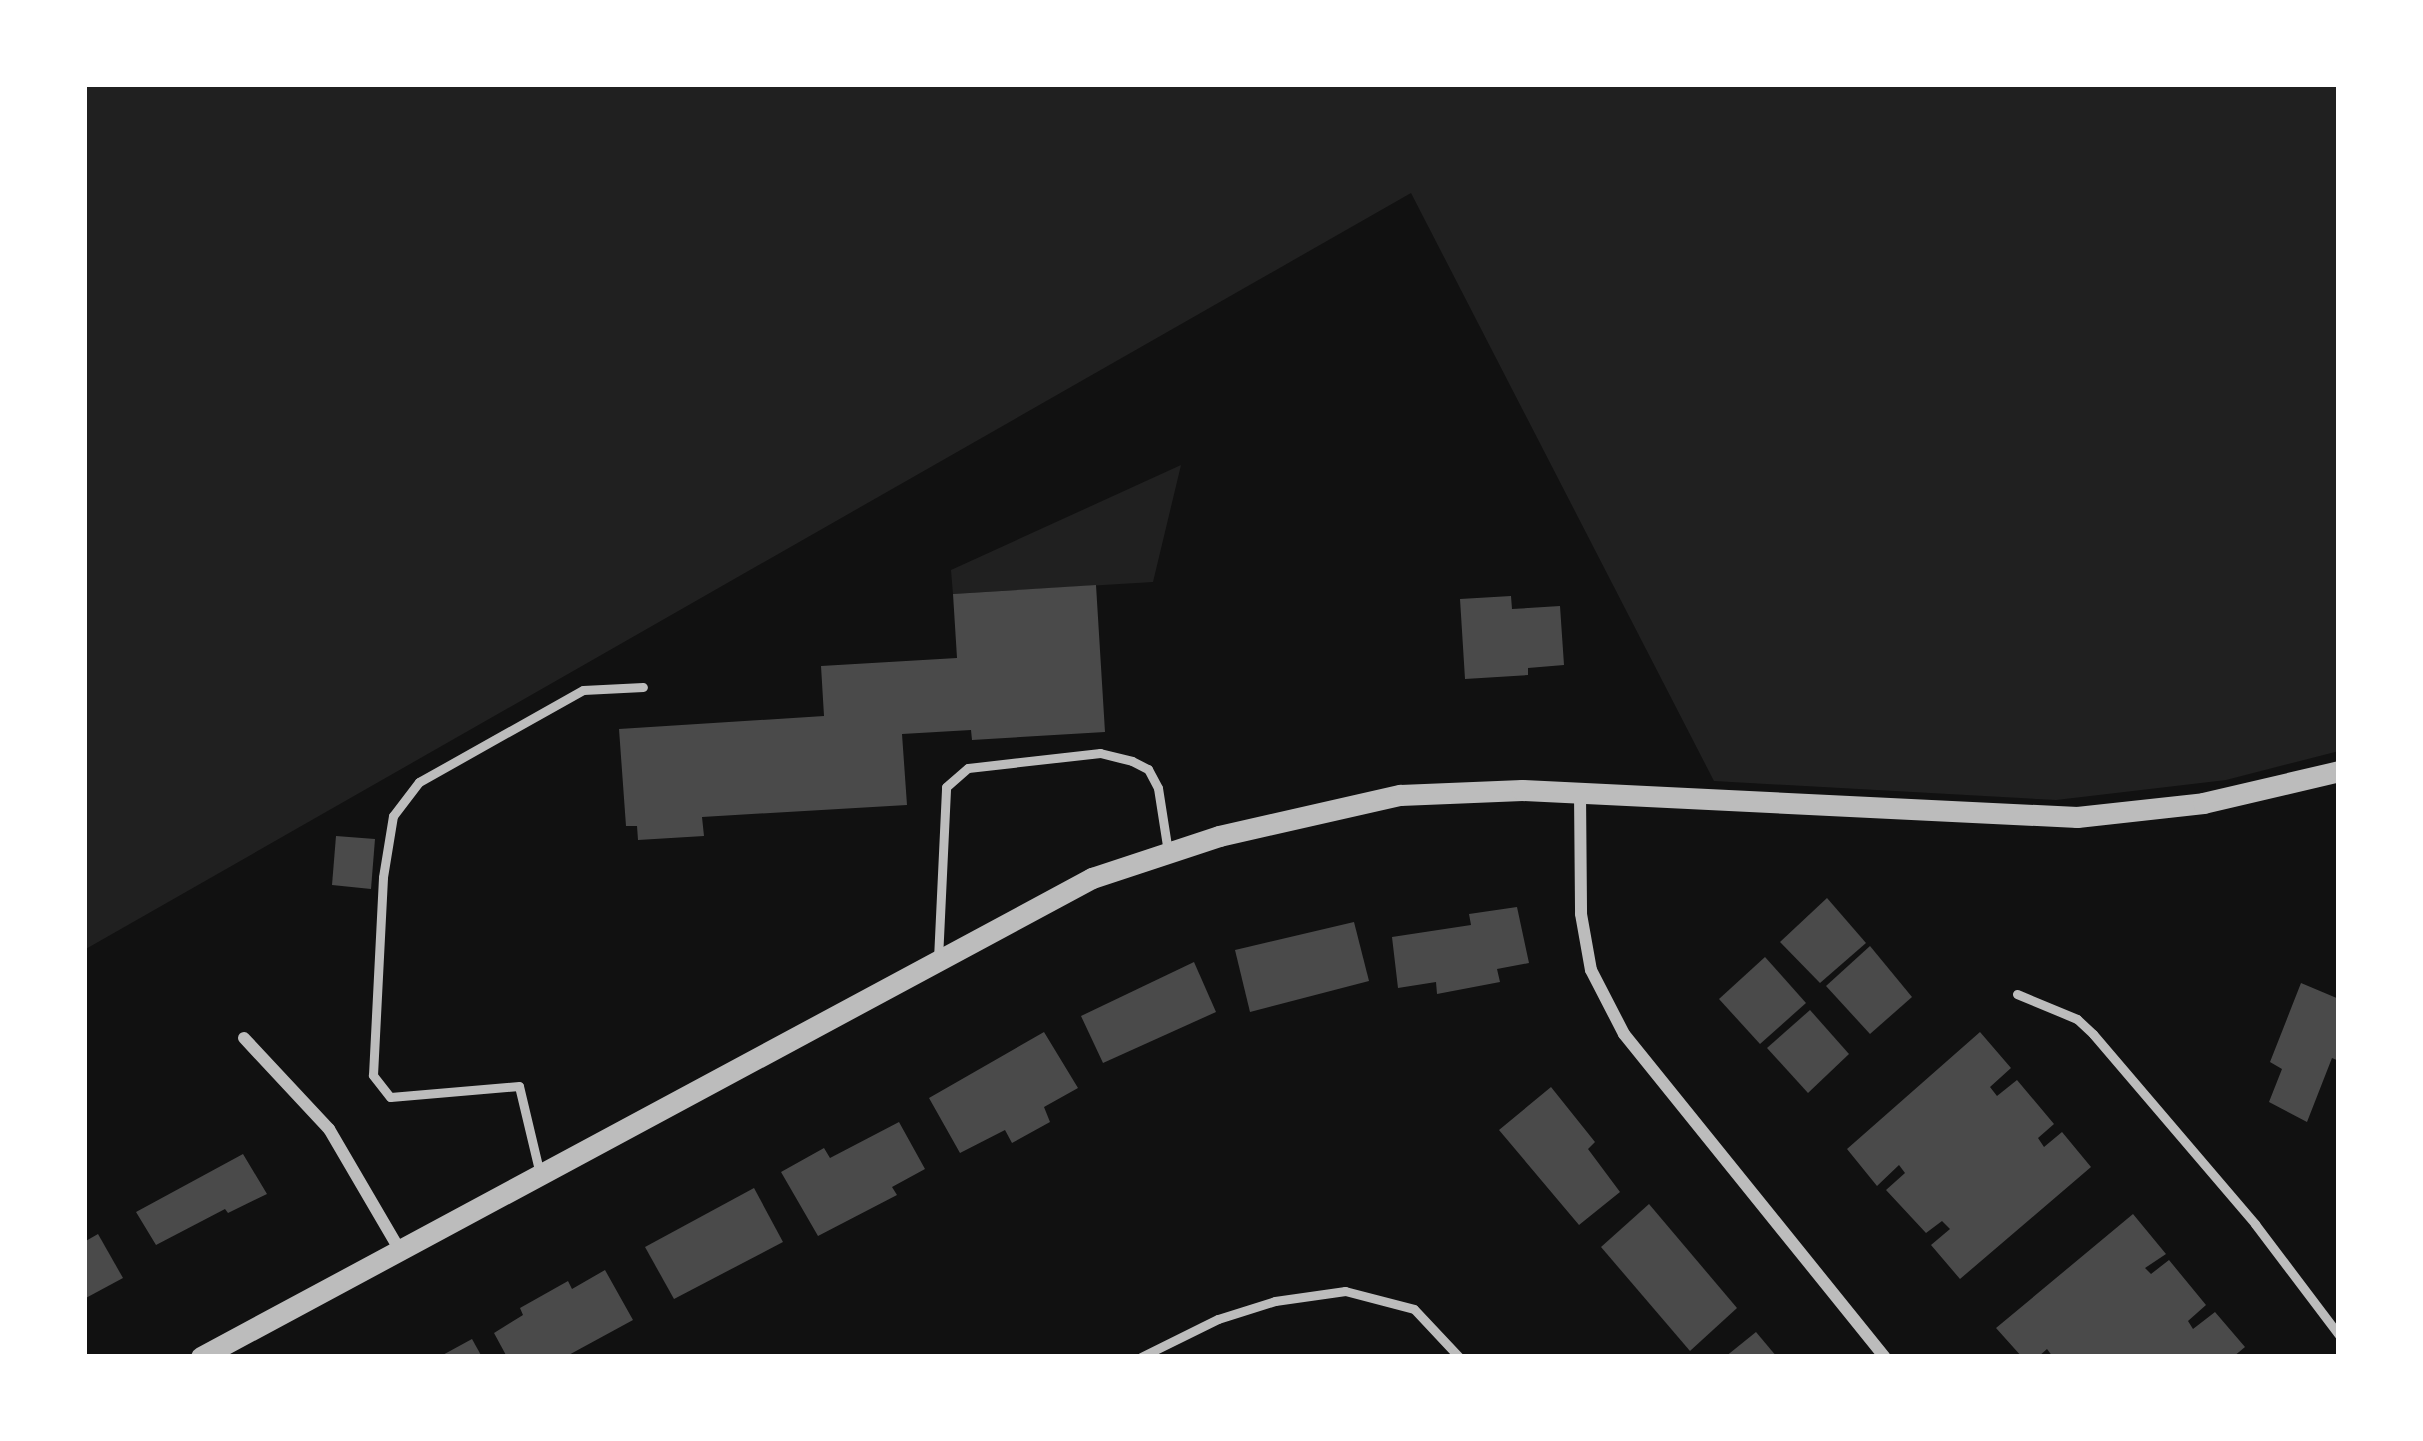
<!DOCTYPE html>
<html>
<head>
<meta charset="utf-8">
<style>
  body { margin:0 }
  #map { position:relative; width:2423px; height:1441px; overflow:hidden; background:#111; font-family:"Archivo Narrow",sans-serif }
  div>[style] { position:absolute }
  .green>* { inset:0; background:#202020 }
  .building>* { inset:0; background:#4a4a4a }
  .service>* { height:9px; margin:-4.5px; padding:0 4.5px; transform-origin:4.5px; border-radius:4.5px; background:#bcbcbc }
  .minor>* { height:12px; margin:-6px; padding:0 6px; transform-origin:6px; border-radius:6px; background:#bcbcbc }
  .tertiary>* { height:21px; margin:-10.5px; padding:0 10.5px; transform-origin:10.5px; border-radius:10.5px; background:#bcbcbc }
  span { translate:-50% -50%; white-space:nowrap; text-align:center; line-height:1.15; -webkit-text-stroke:12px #fff; paint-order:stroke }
  .frame { position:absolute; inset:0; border:87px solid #fff; pointer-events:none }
</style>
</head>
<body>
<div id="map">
  <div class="green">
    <i style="clip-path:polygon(84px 84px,2339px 84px,2339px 751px,2226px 780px,2056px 800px,1714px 781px,1411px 193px,84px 950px)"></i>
    <i style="clip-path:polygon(1181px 465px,1153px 582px,953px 594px,951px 570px)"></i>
  </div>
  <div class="building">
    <i style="clip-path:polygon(1096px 585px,1105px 732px,972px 740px,971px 730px,902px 734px,907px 805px,702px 817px,704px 836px,638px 840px,637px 826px,626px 826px,619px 729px,824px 716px,821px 666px,957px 658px,953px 594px)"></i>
    <i style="clip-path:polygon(1511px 596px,1512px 609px,1560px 606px,1564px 665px,1528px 668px,1528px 675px,1465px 679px,1460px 599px)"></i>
    <i style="clip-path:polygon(336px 836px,375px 839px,371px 889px,332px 885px)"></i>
    <i style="clip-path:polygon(1827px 898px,1866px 943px,1820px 983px,1780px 942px)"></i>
    <i style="clip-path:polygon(1517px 907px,1529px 963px,1497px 969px,1500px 982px,1437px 994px,1436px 982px,1398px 988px,1392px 937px,1471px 925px,1469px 914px)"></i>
    <i style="clip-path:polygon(1354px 922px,1369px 981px,1250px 1012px,1235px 950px)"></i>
    <i style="clip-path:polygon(1870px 946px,1912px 997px,1870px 1034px,1826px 986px)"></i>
    <i style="clip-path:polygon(1765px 957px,1806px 1003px,1760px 1044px,1719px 999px)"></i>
    <i style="clip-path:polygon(1194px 962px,1216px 1012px,1103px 1063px,1081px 1016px)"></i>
    <i style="clip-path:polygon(2301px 983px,2339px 999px,2339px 1061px,2332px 1058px,2307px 1122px,2269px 1102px,2282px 1069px,2270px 1062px)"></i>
    <i style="clip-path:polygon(1810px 1010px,1849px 1054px,1808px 1093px,1767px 1048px)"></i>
    <i style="clip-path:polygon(1044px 1032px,1078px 1088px,1044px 1107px,1050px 1122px,1012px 1143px,1005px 1130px,960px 1153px,929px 1098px)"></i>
    <i style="clip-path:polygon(1980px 1032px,2011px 1068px,1990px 1087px,1997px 1096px,2017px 1080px,2054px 1124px,2038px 1138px,2044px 1147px,2062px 1132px,2091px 1167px,1960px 1279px,1931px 1245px,1950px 1229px,1942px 1221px,1926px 1233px,1886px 1190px,1905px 1173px,1899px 1165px,1877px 1186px,1847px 1149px)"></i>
    <i style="clip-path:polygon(1551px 1087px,1595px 1142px,1588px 1149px,1620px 1192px,1579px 1225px,1499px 1130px)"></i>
    <i style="clip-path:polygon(899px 1122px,925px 1169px,892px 1187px,897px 1195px,818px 1236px,781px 1172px,824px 1148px,830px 1158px)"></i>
    <i style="clip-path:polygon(243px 1154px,267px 1194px,228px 1213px,225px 1209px,156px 1245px,136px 1212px)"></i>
    <i style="clip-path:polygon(754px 1188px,783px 1242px,674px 1299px,645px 1247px)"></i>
    <i style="clip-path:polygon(1649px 1204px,1737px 1308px,1690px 1351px,1601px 1247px)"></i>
    <i style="clip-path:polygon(2133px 1214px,2166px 1254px,2145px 1268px,2151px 1274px,2169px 1260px,2206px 1305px,2188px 1321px,2193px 1329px,2215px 1312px,2245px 1347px,2233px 1357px,2053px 1357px,2047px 1349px,2038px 1357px,2022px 1357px,1996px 1328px)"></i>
    <i style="clip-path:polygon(98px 1234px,123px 1278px,84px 1299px,84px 1242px)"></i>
    <i style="clip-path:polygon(605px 1270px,633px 1320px,565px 1357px,507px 1357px,494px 1333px,523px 1315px,520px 1308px,568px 1281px,572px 1289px)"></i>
    <i style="clip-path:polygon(1756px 1332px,1777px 1357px,1725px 1357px)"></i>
    <i style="clip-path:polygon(472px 1339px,482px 1357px,439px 1357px)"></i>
  </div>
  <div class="service">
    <i style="left:938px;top:959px;width:172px;rotate:-87.3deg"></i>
    <i style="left:946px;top:787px;width:29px;rotate:-41deg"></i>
    <i style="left:968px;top:768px;width:133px;rotate:-6.5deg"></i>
    <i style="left:1100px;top:753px;width:33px;rotate:14deg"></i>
    <i style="left:1132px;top:761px;width:18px;rotate:27deg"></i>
    <i style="left:1148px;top:769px;width:21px;rotate:62deg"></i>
    <i style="left:1158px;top:788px;width:65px;rotate:81.1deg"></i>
    <i style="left:2017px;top:994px;width:65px;rotate:22.6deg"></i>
    <i style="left:2077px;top:1019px;width:22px;rotate:43deg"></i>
    <i style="left:2093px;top:1034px;width:250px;rotate:49.5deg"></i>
    <i style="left:2255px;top:1224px;width:139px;rotate:52.9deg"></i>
    <i style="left:539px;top:1170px;width:86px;rotate:-103.4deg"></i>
    <i style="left:519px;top:1086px;width:129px;rotate:175.1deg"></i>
    <i style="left:390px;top:1097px;width:28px;rotate:-128deg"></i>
    <i style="left:373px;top:1075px;width:198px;rotate:-87.1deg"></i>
    <i style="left:383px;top:877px;width:62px;rotate:-80.7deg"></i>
    <i style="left:393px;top:816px;width:43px;rotate:-52.6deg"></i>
    <i style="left:419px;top:782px;width:188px;rotate:-29.3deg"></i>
    <i style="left:583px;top:690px;width:60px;rotate:-2.9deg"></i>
    <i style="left:1141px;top:1357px;width:86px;rotate:-26.3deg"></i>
    <i style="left:1218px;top:1319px;width:60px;rotate:-17.5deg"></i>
    <i style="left:1275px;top:1301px;width:71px;rotate:-8.1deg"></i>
    <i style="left:1345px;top:1291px;width:71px;rotate:14.6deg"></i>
    <i style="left:1414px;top:1309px;width:66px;rotate:46.8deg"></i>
  </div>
  <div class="minor">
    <i style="left:1580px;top:793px;width:121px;rotate:89.5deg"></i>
    <i style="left:1581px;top:914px;width:57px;rotate:79.9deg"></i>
    <i style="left:1591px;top:970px;width:72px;rotate:62.7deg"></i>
    <i style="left:1624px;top:1034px;width:415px;rotate:51.1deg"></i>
    <i style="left:244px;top:1038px;width:125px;rotate:47deg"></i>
    <i style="left:329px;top:1129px;width:139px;rotate:59.7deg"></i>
  </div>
  <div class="tertiary">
    <i style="left:201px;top:1357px;width:1012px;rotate:-28.26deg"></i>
    <i style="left:1092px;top:878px;width:134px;rotate:-18.3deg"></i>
    <i style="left:1219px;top:836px;width:186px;rotate:-12.8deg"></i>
    <i style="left:1400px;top:795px;width:122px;rotate:-2.3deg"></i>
    <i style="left:1522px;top:790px;width:556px;rotate:2.79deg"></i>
    <i style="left:2077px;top:817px;width:127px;rotate:-6.3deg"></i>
    <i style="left:2203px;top:803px;width:140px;rotate:-13.2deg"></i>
  </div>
  <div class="frame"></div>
</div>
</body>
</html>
